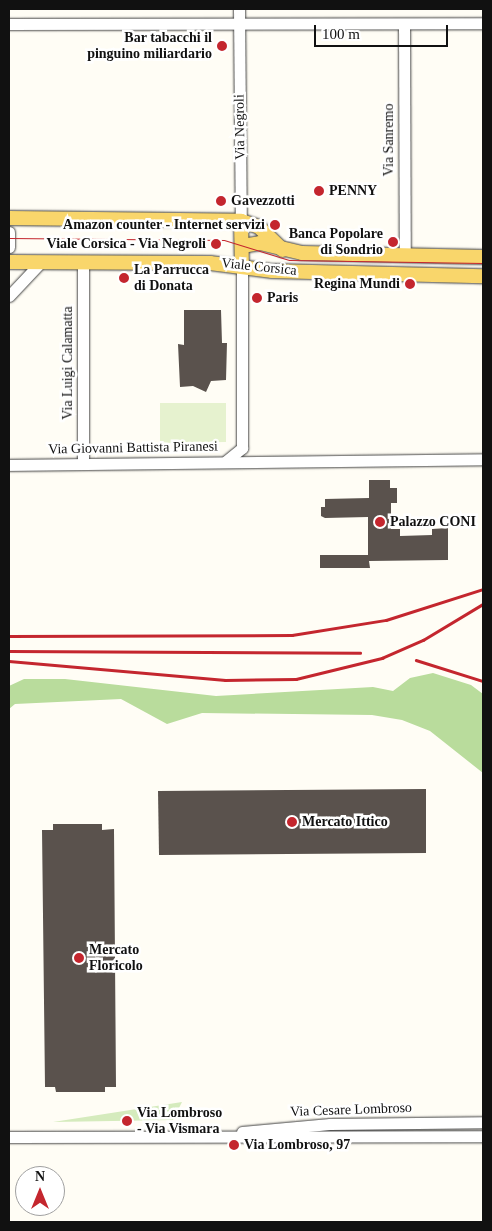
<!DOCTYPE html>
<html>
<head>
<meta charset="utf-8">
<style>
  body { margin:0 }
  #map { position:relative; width:492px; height:1231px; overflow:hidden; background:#fffdf5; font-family:Georgia,serif }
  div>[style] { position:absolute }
  .green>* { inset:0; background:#d5ebbd }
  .forest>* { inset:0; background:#b9dc9c }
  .pitch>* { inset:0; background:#e6f2cf }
  .building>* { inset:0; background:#5a524d }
  .roads { filter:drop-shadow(0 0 1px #444) drop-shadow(0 0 1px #444) }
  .minor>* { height:11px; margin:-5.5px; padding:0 5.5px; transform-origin:5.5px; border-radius:5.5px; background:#fff }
  .major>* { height:14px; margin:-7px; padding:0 7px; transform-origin:7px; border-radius:7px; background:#f9d66b }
  .tram>* { height:1px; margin:-0.5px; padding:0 0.5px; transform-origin:0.5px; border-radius:0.5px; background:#c4262e }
  .rail>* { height:2.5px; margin:-1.25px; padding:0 1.25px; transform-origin:1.25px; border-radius:1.25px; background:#c4262e }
  .dots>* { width:14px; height:14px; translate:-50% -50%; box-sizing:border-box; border:2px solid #fff; border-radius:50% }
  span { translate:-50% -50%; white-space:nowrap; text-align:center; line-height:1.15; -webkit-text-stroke:5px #fff; paint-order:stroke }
  .poi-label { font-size:14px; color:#111; font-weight:700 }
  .right { translate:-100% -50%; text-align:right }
  .left { translate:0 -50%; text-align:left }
  .street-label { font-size:14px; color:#111 }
  .frame { position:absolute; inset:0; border:10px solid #111; pointer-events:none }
  .north { position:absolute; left:15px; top:1166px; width:50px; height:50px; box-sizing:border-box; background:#fff; border:1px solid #a0a0a0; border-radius:50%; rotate:0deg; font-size:14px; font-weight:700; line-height:20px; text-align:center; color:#111 }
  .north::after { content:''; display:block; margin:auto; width:18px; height:22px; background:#c4262e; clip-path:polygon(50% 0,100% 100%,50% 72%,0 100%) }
  .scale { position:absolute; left:314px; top:25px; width:134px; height:22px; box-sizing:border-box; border:2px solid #111; border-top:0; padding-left:6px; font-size:15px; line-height:18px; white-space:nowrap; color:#111; -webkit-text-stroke:4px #fff; paint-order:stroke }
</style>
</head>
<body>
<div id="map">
  <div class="green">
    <i style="clip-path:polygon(182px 1102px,173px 1120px,53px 1122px)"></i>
  </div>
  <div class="forest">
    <i style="clip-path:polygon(433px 673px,471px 685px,483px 694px,483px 773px,430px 731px,402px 720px,372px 715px,202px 713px,167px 724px,121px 699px,15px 704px,9px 709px,9px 686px,24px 679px,65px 679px,216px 696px,373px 687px,393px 691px,410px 678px)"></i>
  </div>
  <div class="pitch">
    <i style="clip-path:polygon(160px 403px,226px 403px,226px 442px,160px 443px)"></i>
  </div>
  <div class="building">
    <i style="clip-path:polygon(184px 310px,221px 310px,222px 343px,227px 343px,226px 380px,211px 381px,206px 392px,193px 386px,180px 387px,178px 344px,184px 345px)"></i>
    <i style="clip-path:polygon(369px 480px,390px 480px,390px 488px,397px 488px,397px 503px,391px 503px,391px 529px,400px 529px,400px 536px,432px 535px,432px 529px,448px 528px,448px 560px,369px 561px,370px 568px,320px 568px,320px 555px,368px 555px,368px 517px,325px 518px,321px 516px,321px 507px,325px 507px,325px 499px,369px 498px)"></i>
    <i style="clip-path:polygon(426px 789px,426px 853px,159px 855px,158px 791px)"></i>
    <i style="clip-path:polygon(53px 824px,102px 824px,102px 830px,114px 829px,116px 1087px,105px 1087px,105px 1092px,56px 1092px,55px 1087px,45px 1087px,42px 830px,53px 830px)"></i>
  </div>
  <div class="roads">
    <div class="minor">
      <i style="left:239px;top:9px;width:212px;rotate:89.5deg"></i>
      <i style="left:9px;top:24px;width:474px;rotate:-0.1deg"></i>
      <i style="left:404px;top:24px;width:231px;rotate:89.8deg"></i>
      <i style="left:9px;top:232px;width:15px;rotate:90deg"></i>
      <i style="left:9px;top:296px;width:45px;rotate:-46.8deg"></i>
      <i style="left:226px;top:461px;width:21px;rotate:-39deg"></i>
      <i style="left:242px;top:448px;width:181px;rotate:-90deg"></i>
      <i style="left:83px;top:464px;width:201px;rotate:-90deg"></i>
      <i style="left:9px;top:465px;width:474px;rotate:-0.7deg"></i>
      <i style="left:242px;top:1132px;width:88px;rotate:-5.2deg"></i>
      <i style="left:330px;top:1124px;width:153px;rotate:-0.7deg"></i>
      <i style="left:9px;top:1137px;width:474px;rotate:-0.1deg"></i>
    </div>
    <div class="major">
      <i style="left:9px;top:218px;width:232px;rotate:0.7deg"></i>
      <i style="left:241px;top:221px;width:19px;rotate:18deg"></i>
      <i style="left:259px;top:227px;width:33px;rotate:44deg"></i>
      <i style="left:241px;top:221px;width:46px;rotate:88.8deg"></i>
      <i style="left:242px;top:246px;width:18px;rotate:-9deg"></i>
      <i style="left:260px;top:243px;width:43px;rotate:13.4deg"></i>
      <i style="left:302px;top:253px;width:181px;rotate:1.3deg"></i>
      <i style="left:9px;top:262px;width:201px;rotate:0.3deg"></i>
      <i style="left:210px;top:263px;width:63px;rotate:7.4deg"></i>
      <i style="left:272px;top:271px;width:211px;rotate:1.4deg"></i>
    </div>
  </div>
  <div class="tram">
    <i style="left:9px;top:238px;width:215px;rotate:0.5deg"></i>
    <i style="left:224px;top:240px;width:68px;rotate:17.1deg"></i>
    <i style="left:289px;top:260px;width:194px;rotate:0.9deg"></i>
  </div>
  <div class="rail">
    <i style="left:9px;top:636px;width:283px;rotate:-0.2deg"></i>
    <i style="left:292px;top:635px;width:95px;rotate:-9.1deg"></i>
    <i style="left:386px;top:620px;width:102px;rotate:-17.7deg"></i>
    <i style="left:9px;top:651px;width:351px;rotate:0.3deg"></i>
    <i style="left:416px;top:660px;width:70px;rotate:17.4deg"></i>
    <i style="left:9px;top:661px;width:217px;rotate:5deg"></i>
    <i style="left:225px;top:680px;width:71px;rotate:-0.8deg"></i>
    <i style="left:296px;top:679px;width:89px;rotate:-13.7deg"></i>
    <i style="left:382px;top:658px;width:45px;rotate:-23.7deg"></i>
    <i style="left:423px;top:640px;width:70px;rotate:-31deg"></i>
  </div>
  <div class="dots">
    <i style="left:222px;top:46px;background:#c4262e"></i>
    <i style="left:319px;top:191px;background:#c4262e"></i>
    <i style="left:221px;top:201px;background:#c4262e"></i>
    <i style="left:275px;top:225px;background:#c4262e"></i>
    <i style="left:393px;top:242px;background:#c4262e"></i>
    <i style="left:216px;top:244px;background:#c4262e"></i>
    <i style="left:124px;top:278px;background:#c4262e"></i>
    <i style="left:410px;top:284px;background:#c4262e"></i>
    <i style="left:257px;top:298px;background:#c4262e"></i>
    <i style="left:380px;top:522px;background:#c4262e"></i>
    <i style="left:292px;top:822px;background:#c4262e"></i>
    <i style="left:79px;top:958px;background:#c4262e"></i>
    <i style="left:127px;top:1121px;background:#c4262e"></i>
    <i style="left:234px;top:1145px;background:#c4262e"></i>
  </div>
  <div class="poi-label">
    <span class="right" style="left:212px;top:46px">Bar tabacchi il<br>pinguino miliardario</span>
    <span class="left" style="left:329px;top:191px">PENNY</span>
    <span class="left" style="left:231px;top:201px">Gavezzotti</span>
    <span class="right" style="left:265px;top:225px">Amazon counter - Internet servizi</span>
    <span class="right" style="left:383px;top:242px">Banca Popolare<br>di Sondrio</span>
    <span class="right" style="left:206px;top:244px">Viale Corsica - Via Negroli</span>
    <span class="left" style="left:134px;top:278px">La Parrucca<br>di Donata</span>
    <span class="right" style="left:400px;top:284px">Regina Mundi</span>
    <span class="left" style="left:267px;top:298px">Paris</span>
    <span class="left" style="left:390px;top:522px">Palazzo CONI</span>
    <span class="left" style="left:302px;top:822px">Mercato Ittico</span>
    <span class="left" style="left:89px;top:958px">Mercato<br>Floricolo</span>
    <span class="left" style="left:137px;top:1121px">Via Lombroso<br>- Via Vismara</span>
    <span class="left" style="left:244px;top:1145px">Via Lombroso, 97</span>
  </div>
  <div class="street-label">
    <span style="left:240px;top:127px;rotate:-91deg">Via Negroli</span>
    <span style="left:389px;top:140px;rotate:-90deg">Via Sanremo</span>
    <span style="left:259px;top:267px;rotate:6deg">Viale Corsica</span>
    <span style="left:68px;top:363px;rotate:-90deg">Via Luigi Calamatta</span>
    <span style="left:133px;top:448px;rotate:-1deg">Via Giovanni Battista Piranesi</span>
    <span style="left:351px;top:1110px;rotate:-2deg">Via Cesare Lombroso</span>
  </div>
  <div class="frame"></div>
  <div class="north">N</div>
  <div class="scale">100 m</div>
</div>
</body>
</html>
